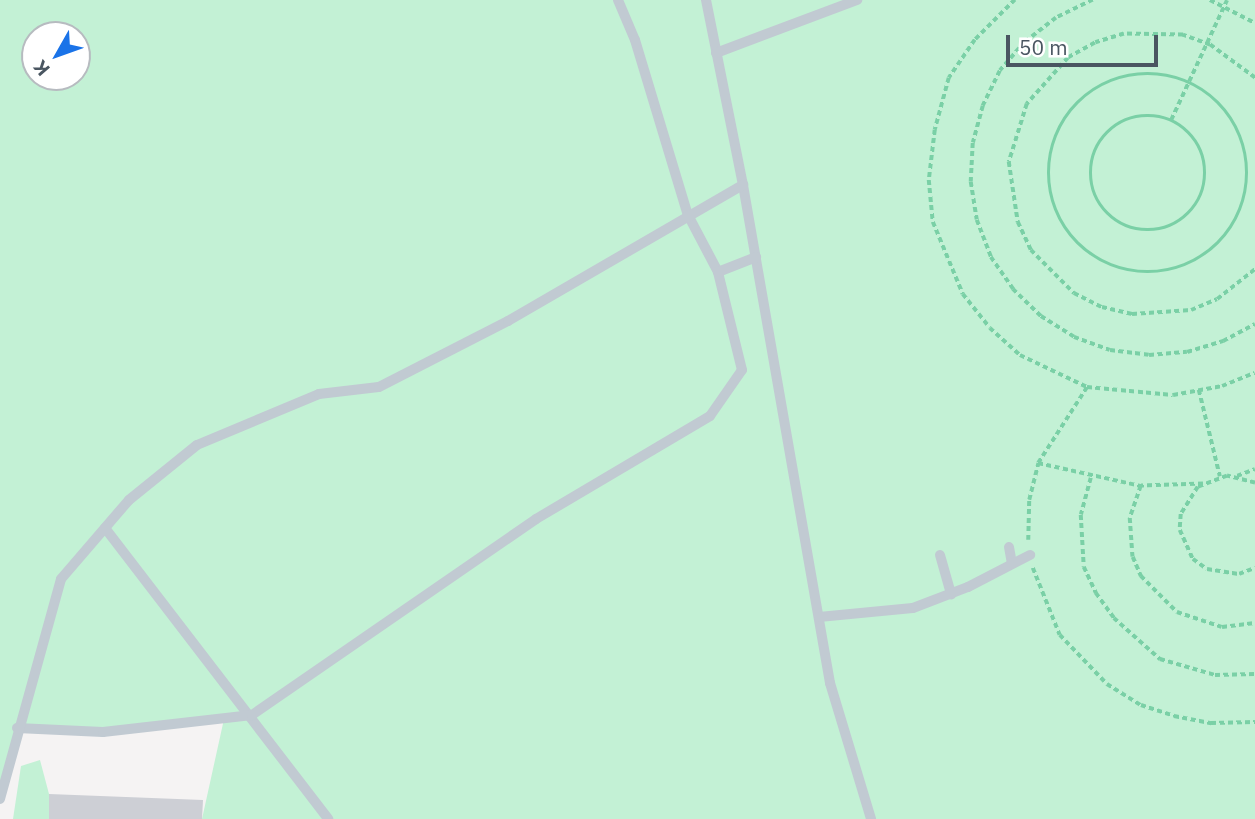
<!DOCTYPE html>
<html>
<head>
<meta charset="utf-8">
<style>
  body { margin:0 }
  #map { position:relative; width:1255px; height:819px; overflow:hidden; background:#f5f3f3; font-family:"IBM Plex Sans",sans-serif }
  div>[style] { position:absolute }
  .green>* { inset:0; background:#c3f1d5 }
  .building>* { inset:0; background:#cdcfd5 }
  .path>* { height:3.5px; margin-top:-1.75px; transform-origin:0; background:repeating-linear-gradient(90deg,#7ad0a6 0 5px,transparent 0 8.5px) }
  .path>.ring { margin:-1.75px; padding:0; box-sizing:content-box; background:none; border:3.5px solid #7ad0a6; border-radius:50% }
  .lane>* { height:10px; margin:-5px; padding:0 5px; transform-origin:5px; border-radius:5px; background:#c1cad2 }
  span { translate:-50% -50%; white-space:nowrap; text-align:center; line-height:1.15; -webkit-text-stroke:5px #fff; paint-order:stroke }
  .north { position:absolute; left:21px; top:21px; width:70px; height:70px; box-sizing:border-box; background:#fff; border:2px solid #b7bbc0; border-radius:50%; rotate:230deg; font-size:19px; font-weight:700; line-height:28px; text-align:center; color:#4a5661 }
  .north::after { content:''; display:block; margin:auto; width:24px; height:32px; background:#1a73e8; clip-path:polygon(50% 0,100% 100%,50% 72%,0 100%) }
  .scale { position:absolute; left:1006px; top:35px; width:152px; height:32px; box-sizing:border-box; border:4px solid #4a5661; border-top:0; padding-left:9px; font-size:21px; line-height:24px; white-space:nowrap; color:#4a5661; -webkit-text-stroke:5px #fff; paint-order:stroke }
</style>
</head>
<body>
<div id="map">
  <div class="green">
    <i style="clip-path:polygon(evenodd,0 0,1255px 0,1255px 819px,202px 819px,224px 719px,103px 732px,17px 728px,0 799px,0 0,35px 35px,77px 35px,77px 77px,35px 77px,35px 35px)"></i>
    <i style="clip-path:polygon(40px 760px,49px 794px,49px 819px,13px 819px,21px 766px)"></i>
  </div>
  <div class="building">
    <i style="clip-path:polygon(49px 794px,203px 800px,202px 819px,49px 819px)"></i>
  </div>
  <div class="path">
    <i style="left:1015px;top:0;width:57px;rotate:135deg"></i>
    <i style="left:975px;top:40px;width:46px;rotate:124.4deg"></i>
    <i style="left:949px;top:78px;width:54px;rotate:105.1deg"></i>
    <i style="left:935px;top:130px;width:50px;rotate:96.8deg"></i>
    <i style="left:929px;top:180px;width:42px;rotate:84.6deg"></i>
    <i style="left:933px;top:222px;width:78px;rotate:67.4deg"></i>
    <i style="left:963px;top:294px;width:43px;rotate:51.5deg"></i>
    <i style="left:990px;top:328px;width:40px;rotate:42deg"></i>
    <i style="left:1020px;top:355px;width:74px;rotate:25.5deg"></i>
    <i style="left:1093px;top:0;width:41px;rotate:154.1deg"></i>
    <i style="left:1056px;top:18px;width:39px;rotate:142deg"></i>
    <i style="left:1025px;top:42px;width:38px;rotate:131deg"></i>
    <i style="left:1000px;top:71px;width:39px;rotate:116deg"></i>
    <i style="left:983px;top:106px;width:38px;rotate:105deg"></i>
    <i style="left:973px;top:143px;width:39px;rotate:93deg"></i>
    <i style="left:971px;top:182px;width:38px;rotate:81deg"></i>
    <i style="left:977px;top:220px;width:40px;rotate:69deg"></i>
    <i style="left:991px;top:257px;width:39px;rotate:55deg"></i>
    <i style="left:1013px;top:289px;width:39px;rotate:44deg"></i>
    <i style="left:1041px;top:316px;width:39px;rotate:32deg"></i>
    <i style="left:1074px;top:337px;width:38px;rotate:20deg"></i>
    <i style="left:1110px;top:350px;width:39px;rotate:7deg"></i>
    <i style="left:1149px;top:355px;width:38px;rotate:-5deg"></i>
    <i style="left:1187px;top:352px;width:38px;rotate:-17deg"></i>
    <i style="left:1223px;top:341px;width:36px;rotate:-28deg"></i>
    <i style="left:1210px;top:0;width:51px;rotate:27.1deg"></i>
    <i class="ring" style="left:1049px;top:74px;width:194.5px;height:194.5px"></i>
    <i style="left:1255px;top:78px;width:56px;rotate:-143.7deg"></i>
    <i style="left:1210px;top:45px;width:29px;rotate:-160deg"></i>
    <i style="left:1183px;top:35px;width:59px;rotate:-179deg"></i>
    <i style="left:1124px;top:34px;width:30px;rotate:163deg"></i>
    <i style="left:1095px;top:43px;width:31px;rotate:151deg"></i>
    <i style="left:1068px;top:58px;width:62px;rotate:131.7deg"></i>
    <i style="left:1027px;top:104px;width:61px;rotate:107.2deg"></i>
    <i style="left:1009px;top:162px;width:61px;rotate:81.5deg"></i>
    <i style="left:1018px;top:222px;width:31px;rotate:65deg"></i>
    <i style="left:1031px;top:250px;width:61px;rotate:45deg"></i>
    <i style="left:1074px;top:293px;width:31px;rotate:27deg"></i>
    <i style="left:1102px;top:307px;width:31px;rotate:13deg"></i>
    <i style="left:1132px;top:314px;width:59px;rotate:-3.9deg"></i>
    <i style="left:1191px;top:310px;width:28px;rotate:-23deg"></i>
    <i style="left:1217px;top:299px;width:48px;rotate:-38.3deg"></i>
    <i class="ring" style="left:1091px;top:116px;width:110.5px;height:110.5px"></i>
    <i style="left:1171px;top:120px;width:132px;rotate:-65deg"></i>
    <i style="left:1199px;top:390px;width:89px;rotate:76.3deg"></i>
    <i style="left:1038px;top:463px;width:90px;rotate:-57.2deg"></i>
    <i style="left:1087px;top:387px;width:86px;rotate:5.3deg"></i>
    <i style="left:1173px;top:395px;width:50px;rotate:-10.4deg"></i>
    <i style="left:1222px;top:386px;width:35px;rotate:-22deg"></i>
    <i style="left:1237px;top:476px;width:19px;rotate:-21deg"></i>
    <i style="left:1091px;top:478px;width:38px;rotate:105deg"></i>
    <i style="left:1081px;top:515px;width:52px;rotate:86.7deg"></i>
    <i style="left:1084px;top:567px;width:29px;rotate:65deg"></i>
    <i style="left:1096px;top:593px;width:31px;rotate:54deg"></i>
    <i style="left:1114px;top:618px;width:62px;rotate:41.7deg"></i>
    <i style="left:1160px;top:659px;width:57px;rotate:16.2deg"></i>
    <i style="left:1215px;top:675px;width:40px;rotate:-1.4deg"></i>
    <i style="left:1255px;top:483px;width:29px;rotate:-166deg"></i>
    <i style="left:1227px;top:476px;width:31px;rotate:159deg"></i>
    <i style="left:1198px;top:487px;width:32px;rotate:122deg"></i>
    <i style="left:1181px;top:514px;width:16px;rotate:94deg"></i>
    <i style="left:1180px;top:530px;width:32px;rotate:66deg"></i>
    <i style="left:1193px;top:559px;width:17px;rotate:36deg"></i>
    <i style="left:1207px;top:569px;width:32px;rotate:9deg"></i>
    <i style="left:1239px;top:574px;width:17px;rotate:-21deg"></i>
    <i style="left:1203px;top:484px;width:62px;rotate:178.2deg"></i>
    <i style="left:1141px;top:486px;width:34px;rotate:109deg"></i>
    <i style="left:1130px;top:518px;width:39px;rotate:86deg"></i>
    <i style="left:1133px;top:557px;width:21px;rotate:67deg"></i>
    <i style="left:1141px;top:576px;width:51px;rotate:45deg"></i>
    <i style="left:1177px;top:612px;width:47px;rotate:18.4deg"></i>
    <i style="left:1222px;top:627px;width:33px;rotate:-7deg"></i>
    <i style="left:1028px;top:540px;width:40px;rotate:-88.6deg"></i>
    <i style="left:1029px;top:500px;width:38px;rotate:-76deg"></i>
    <i style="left:1038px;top:463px;width:106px;rotate:12.6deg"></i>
    <i style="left:1033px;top:568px;width:72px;rotate:68.1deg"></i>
    <i style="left:1060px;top:635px;width:68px;rotate:46.2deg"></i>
    <i style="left:1107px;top:684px;width:40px;rotate:32deg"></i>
    <i style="left:1141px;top:705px;width:35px;rotate:18deg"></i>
    <i style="left:1174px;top:716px;width:38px;rotate:11deg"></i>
    <i style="left:1211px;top:723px;width:44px;rotate:-1.3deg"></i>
  </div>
  <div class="lane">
    <i style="left:618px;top:0;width:43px;rotate:67deg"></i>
    <i style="left:635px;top:40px;width:183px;rotate:73.2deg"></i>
    <i style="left:688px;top:215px;width:64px;rotate:62.2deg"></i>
    <i style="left:706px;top:0;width:189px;rotate:78.7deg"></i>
    <i style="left:743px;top:185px;width:506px;rotate:80.09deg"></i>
    <i style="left:830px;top:683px;width:142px;rotate:73.2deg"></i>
    <i style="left:716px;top:53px;width:151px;rotate:-20.6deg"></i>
    <i style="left:105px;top:528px;width:367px;rotate:52.5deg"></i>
    <i style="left:1009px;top:547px;width:17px;rotate:80deg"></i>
    <i style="left:940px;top:555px;width:41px;rotate:74.2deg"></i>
    <i style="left:819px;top:617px;width:94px;rotate:-5.5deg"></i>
    <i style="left:913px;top:608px;width:59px;rotate:-20.9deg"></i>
    <i style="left:968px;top:587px;width:70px;rotate:-27.3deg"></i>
    <i style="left:17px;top:728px;width:86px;rotate:2.7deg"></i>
    <i style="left:103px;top:732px;width:150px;rotate:-6.5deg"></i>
    <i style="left:252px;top:715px;width:345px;rotate:-34.6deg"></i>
    <i style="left:536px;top:519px;width:202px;rotate:-30.6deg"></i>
    <i style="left:710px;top:416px;width:56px;rotate:-55.2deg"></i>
    <i style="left:742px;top:370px;width:101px;rotate:-103.8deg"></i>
    <i style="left:718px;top:272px;width:41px;rotate:-21.5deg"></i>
    <i style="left:0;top:799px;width:228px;rotate:-74.5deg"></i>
    <i style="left:61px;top:579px;width:104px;rotate:-49.3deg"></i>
    <i style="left:129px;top:500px;width:87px;rotate:-39deg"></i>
    <i style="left:197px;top:445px;width:132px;rotate:-22.7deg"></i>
    <i style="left:319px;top:394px;width:60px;rotate:-6.7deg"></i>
    <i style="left:379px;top:387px;width:145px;rotate:-27.1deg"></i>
    <i style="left:508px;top:321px;width:272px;rotate:-30.1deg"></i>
  </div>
  <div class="north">K</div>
  <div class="scale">50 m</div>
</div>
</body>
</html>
